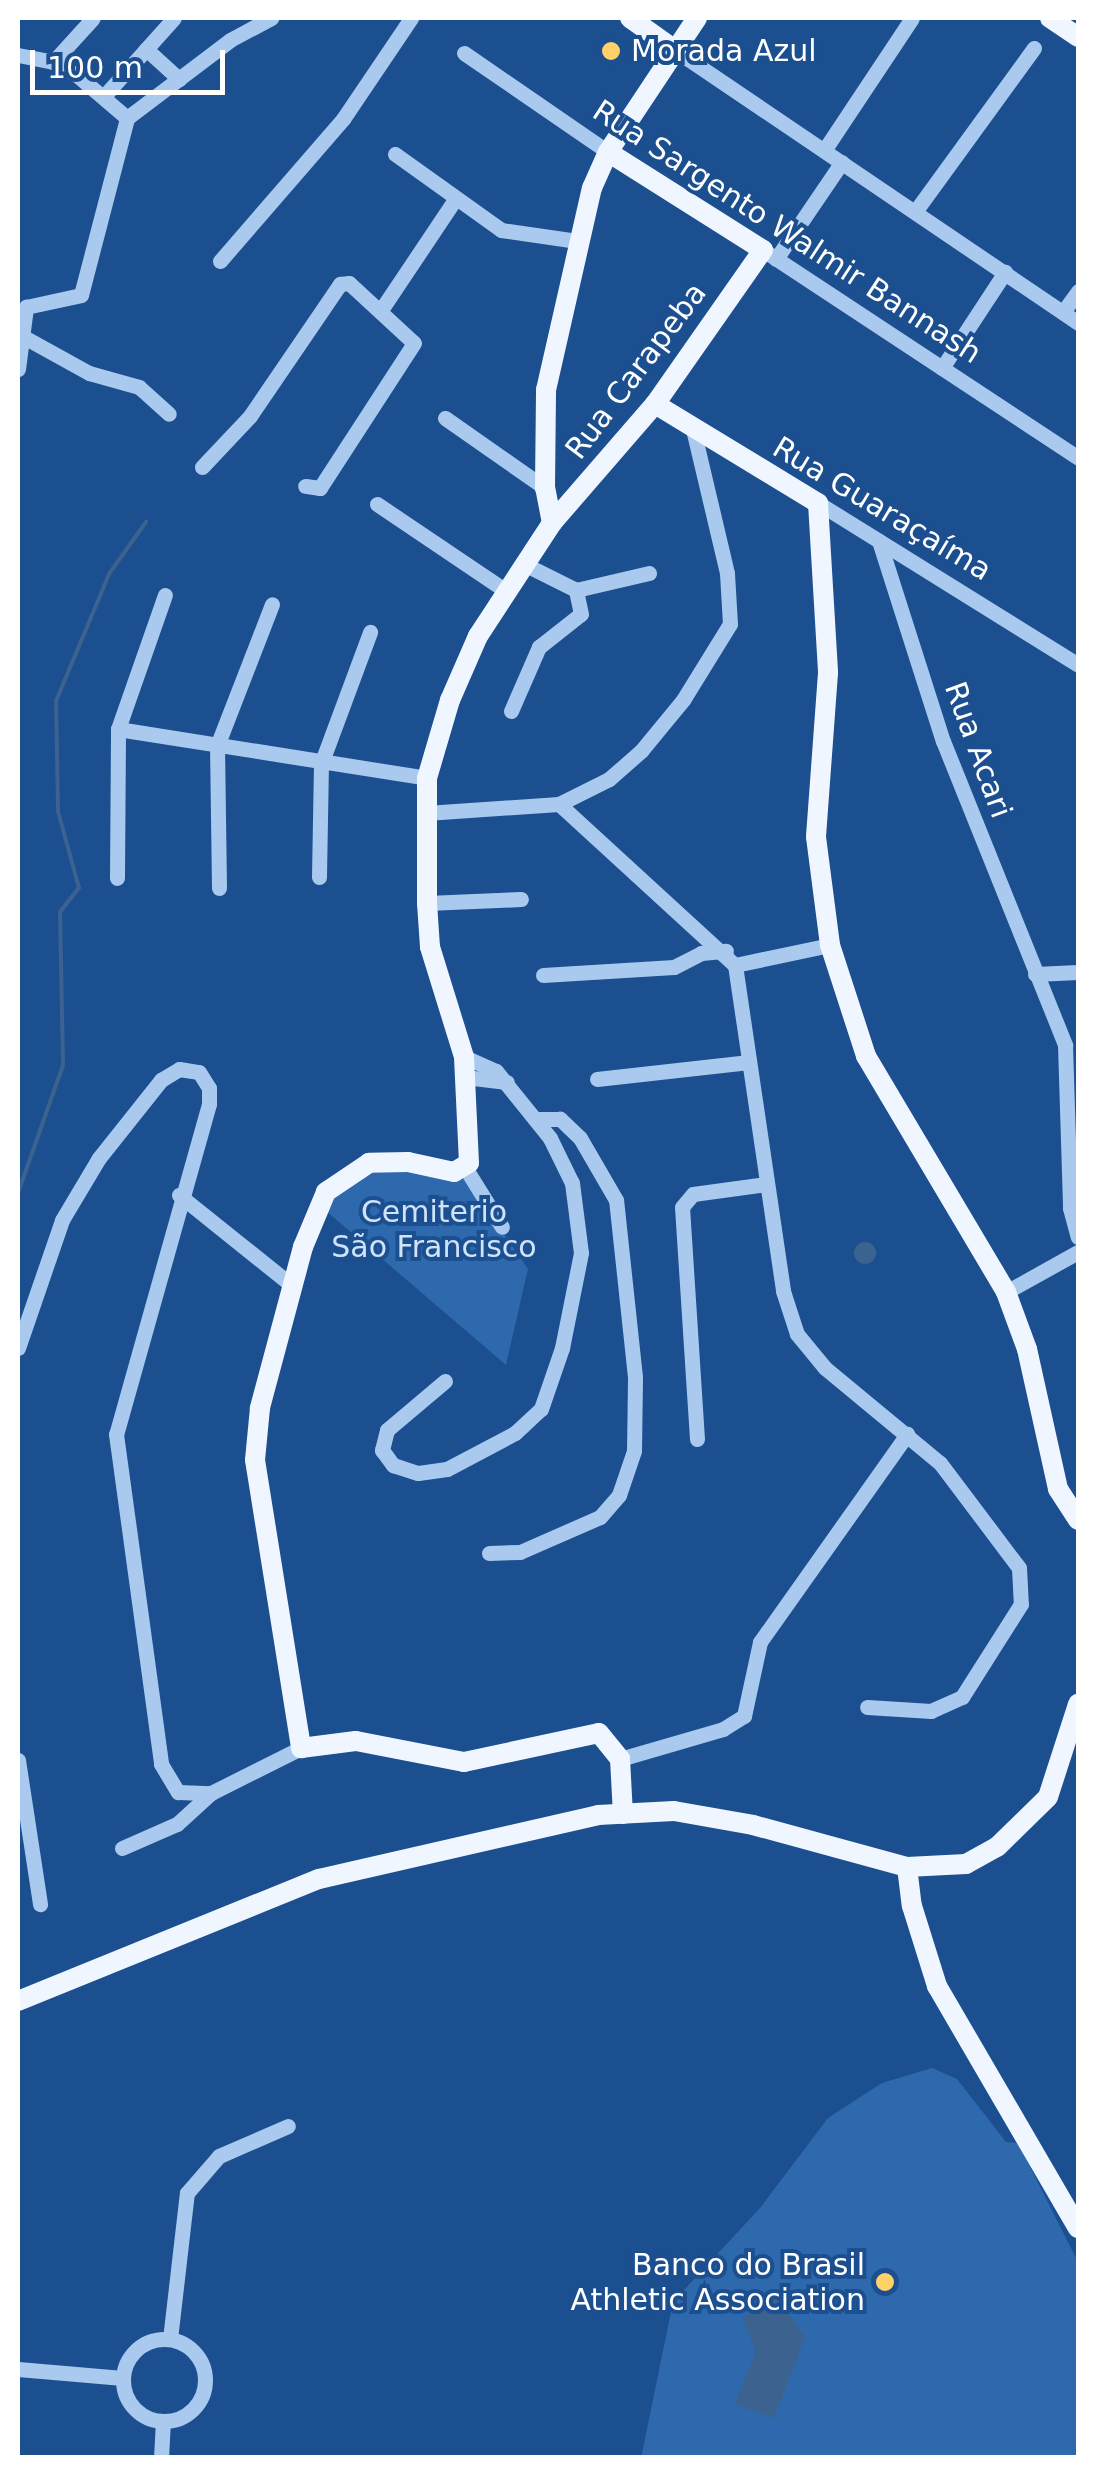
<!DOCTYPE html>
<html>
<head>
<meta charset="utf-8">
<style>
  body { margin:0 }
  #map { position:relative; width:1096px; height:2475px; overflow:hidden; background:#1b4f8f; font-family:"DejaVu Sans",sans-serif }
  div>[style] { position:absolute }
  .green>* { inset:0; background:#2e69ad }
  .water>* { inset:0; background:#3c6290 }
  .round { border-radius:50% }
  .stream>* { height:4px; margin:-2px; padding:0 2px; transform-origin:2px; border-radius:2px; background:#3c6290 }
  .minor>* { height:15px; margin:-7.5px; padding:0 7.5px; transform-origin:7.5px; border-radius:7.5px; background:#a9c9ee }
  .minor>.ring { margin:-7.5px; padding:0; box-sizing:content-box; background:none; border:15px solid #a9c9ee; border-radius:50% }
  .major>* { height:20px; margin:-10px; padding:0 10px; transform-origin:10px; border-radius:10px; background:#f0f6ff }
  .dots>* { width:28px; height:28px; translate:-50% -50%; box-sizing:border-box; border:5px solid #1b4f8f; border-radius:50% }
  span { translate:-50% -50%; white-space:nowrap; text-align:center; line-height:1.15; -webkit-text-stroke:8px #1b4f8f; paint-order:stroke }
  .poi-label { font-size:30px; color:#fff }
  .left { translate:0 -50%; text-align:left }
  .right { translate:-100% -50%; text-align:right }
  .street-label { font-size:30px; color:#fff }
  .park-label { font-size:30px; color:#cfe3fa }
  .frame { position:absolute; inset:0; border:20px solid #fff; pointer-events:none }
  .scale { position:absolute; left:30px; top:50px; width:195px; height:45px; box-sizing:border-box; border:5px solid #fff; border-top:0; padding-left:12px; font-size:30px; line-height:35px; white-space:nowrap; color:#fff; -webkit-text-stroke:8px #1b4f8f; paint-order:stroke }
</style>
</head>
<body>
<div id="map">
  <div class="green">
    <i style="clip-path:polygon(369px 1167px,419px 1167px,468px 1180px,528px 1269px,506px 1365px,325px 1210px,347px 1177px)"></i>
    <i style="clip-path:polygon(932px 2068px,957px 2079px,1006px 2142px,1018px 2143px,1078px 2262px,1078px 2457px,641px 2458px,673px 2302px,760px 2208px,828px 2118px,882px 2083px)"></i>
  </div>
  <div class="water">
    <i class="round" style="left:854px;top:1242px;width:22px;height:22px"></i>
    <i style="clip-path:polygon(776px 2296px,805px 2337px,774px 2418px,735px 2404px,755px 2352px,743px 2318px)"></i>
  </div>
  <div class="stream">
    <i style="left:18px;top:1193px;width:136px;rotate:-70.6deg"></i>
    <i style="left:63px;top:1065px;width:153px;rotate:-91.1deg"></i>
    <i style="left:60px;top:912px;width:31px;rotate:-52deg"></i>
    <i style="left:79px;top:888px;width:80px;rotate:-105.3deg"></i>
    <i style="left:58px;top:811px;width:110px;rotate:-91deg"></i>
    <i style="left:56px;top:701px;width:138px;rotate:-67.3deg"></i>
    <i style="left:109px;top:574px;width:64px;rotate:-54.6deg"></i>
  </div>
  <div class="minor">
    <i style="left:146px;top:49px;width:45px;rotate:42.3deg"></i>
    <i style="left:675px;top:50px;width:487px;rotate:34.1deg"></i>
    <i style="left:464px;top:53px;width:175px;rotate:34.5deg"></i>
    <i style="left:18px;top:55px;width:36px;rotate:11deg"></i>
    <i style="left:53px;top:62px;width:29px;rotate:29deg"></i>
    <i style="left:78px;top:76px;width:65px;rotate:40.6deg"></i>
    <i style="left:53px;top:62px;width:59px;rotate:-47.7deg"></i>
    <i style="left:105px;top:95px;width:103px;rotate:-48.1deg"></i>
    <i style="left:825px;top:149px;width:157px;rotate:-56.4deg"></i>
    <i style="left:395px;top:154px;width:130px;rotate:35.6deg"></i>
    <i style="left:501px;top:230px;width:77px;rotate:8.2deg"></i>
    <i style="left:917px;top:209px;width:199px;rotate:-54deg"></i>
    <i style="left:763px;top:250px;width:377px;rotate:33.4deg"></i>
    <i style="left:776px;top:259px;width:117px;rotate:-55.8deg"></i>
    <i style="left:220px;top:261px;width:188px;rotate:-49.1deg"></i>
    <i style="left:343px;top:119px;width:122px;rotate:-56deg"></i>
    <i style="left:383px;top:307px;width:128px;rotate:-56.2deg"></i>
    <i style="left:1063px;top:312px;width:26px;rotate:-54deg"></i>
    <i style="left:22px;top:336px;width:77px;rotate:28.9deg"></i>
    <i style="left:89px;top:373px;width:52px;rotate:15.6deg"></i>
    <i style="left:139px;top:387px;width:40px;rotate:42deg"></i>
    <i style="left:942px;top:368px;width:115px;rotate:-56.7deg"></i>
    <i style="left:18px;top:369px;width:63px;rotate:-82.6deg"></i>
    <i style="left:26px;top:307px;width:56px;rotate:-12.3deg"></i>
    <i style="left:81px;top:295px;width:183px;rotate:-75.4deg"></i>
    <i style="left:127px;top:118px;width:129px;rotate:-37.1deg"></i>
    <i style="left:230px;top:40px;width:47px;rotate:-28.2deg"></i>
    <i style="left:445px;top:418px;width:122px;rotate:35deg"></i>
    <i style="left:202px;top:467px;width:70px;rotate:-46.7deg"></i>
    <i style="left:250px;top:416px;width:160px;rotate:-55.7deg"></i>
    <i style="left:340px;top:284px;width:9px;rotate:-6deg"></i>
    <i style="left:349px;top:283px;width:88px;rotate:42.7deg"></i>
    <i style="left:414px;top:343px;width:173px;rotate:123deg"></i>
    <i style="left:320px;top:488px;width:15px;rotate:-172deg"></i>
    <i style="left:818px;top:503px;width:306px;rotate:31.9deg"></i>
    <i style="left:377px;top:504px;width:156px;rotate:34deg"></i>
    <i style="left:879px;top:541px;width:210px;rotate:72.3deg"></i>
    <i style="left:943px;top:741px;width:328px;rotate:68.1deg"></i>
    <i style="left:1065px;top:1045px;width:163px;rotate:88.2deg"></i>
    <i style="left:1070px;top:1208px;width:30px;rotate:75deg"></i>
    <i style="left:526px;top:565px;width:56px;rotate:26.6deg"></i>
    <i style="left:576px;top:590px;width:75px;rotate:-13.1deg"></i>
    <i style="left:511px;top:711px;width:70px;rotate:-66.4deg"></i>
    <i style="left:539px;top:647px;width:53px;rotate:-38.2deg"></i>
    <i style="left:581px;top:614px;width:25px;rotate:-102deg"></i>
    <i style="left:118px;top:729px;width:313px;rotate:9deg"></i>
    <i style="left:559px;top:804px;width:56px;rotate:-26.6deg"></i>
    <i style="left:609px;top:779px;width:43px;rotate:-41.2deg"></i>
    <i style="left:641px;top:751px;width:66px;rotate:-50.5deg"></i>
    <i style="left:683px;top:700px;width:89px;rotate:-58.3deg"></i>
    <i style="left:730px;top:624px;width:51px;rotate:-93.4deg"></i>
    <i style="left:727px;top:573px;width:148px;rotate:-103.3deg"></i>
    <i style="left:426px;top:813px;width:133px;rotate:-3.9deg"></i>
    <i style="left:559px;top:804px;width:239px;rotate:42.5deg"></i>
    <i style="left:735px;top:965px;width:330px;rotate:81.6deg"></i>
    <i style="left:783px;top:1291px;width:45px;rotate:72deg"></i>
    <i style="left:797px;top:1334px;width:44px;rotate:50.5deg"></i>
    <i style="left:825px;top:1368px;width:149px;rotate:39.6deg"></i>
    <i style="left:940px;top:1463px;width:131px;rotate:53deg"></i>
    <i style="left:1019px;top:1568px;width:36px;rotate:87deg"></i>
    <i style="left:1021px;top:1604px;width:110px;rotate:122.4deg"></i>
    <i style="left:962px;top:1697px;width:34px;rotate:156deg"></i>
    <i style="left:931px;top:1711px;width:64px;rotate:-176.4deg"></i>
    <i style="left:319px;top:877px;width:113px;rotate:-89deg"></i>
    <i style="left:321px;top:764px;width:141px;rotate:-69.6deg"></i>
    <i style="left:117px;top:878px;width:149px;rotate:-89.6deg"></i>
    <i style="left:118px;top:729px;width:142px;rotate:-70.7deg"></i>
    <i style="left:219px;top:888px;width:142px;rotate:-90.8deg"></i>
    <i style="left:217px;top:746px;width:152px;rotate:-68.8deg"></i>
    <i style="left:427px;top:903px;width:94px;rotate:-2.4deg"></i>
    <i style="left:735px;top:965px;width:97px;rotate:-11.9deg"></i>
    <i style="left:1035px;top:974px;width:43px;rotate:-2.7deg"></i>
    <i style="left:543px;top:975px;width:131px;rotate:-3.5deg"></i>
    <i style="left:674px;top:967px;width:30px;rotate:-27deg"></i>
    <i style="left:701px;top:953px;width:25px;rotate:-5deg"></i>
    <i style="left:465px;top:1077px;width:42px;rotate:6.8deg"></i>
    <i style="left:597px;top:1079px;width:153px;rotate:-6.4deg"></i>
    <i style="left:466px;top:1169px;width:68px;rotate:58.2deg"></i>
    <i style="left:179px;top:1195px;width:147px;rotate:38.7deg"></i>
    <i style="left:1006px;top:1292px;width:82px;rotate:-29.1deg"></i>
    <i style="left:18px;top:1348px;width:135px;rotate:-71deg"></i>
    <i style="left:62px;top:1220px;width:72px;rotate:-59.2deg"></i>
    <i style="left:99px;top:1158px;width:100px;rotate:-51.5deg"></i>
    <i style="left:161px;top:1080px;width:21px;rotate:-31deg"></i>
    <i style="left:179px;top:1069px;width:20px;rotate:9deg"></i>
    <i style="left:199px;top:1072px;width:19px;rotate:58deg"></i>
    <i style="left:209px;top:1088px;width:16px;rotate:90deg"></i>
    <i style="left:209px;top:1104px;width:343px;rotate:105.7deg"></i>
    <i style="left:116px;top:1434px;width:333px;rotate:82.2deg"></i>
    <i style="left:161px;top:1764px;width:33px;rotate:59deg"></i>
    <i style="left:178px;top:1792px;width:33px;rotate:2deg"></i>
    <i style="left:445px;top:1381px;width:76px;rotate:139.8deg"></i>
    <i style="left:387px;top:1430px;width:21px;rotate:104deg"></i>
    <i style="left:382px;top:1450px;width:19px;rotate:54deg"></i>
    <i style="left:393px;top:1465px;width:26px;rotate:18deg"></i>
    <i style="left:418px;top:1473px;width:29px;rotate:-8deg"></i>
    <i style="left:447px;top:1469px;width:77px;rotate:-27.9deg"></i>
    <i style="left:515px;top:1433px;width:35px;rotate:-43deg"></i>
    <i style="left:541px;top:1409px;width:65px;rotate:-71deg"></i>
    <i style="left:562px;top:1348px;width:97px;rotate:-78.7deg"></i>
    <i style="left:581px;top:1253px;width:71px;rotate:-97.3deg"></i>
    <i style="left:572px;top:1183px;width:50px;rotate:-116.1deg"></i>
    <i style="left:550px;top:1138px;width:86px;rotate:-128.9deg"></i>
    <i style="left:496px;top:1071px;width:35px;rotate:-156deg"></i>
    <i style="left:697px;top:1439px;width:232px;rotate:-93.7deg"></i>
    <i style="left:682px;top:1207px;width:17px;rotate:-50deg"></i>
    <i style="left:693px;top:1194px;width:74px;rotate:-7.8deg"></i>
    <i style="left:489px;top:1553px;width:31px;rotate:-2deg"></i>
    <i style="left:520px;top:1552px;width:87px;rotate:-23.6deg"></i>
    <i style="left:600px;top:1517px;width:29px;rotate:-49deg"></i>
    <i style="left:619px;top:1495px;width:46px;rotate:-71.2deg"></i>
    <i style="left:634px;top:1451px;width:74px;rotate:-89.2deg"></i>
    <i style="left:635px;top:1377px;width:178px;rotate:-96.1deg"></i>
    <i style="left:616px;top:1200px;width:72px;rotate:-120.1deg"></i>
    <i style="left:580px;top:1138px;width:28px;rotate:-136deg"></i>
    <i style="left:560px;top:1119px;width:23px;rotate:180deg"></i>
    <i style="left:620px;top:1759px;width:107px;rotate:-16.2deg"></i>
    <i style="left:723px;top:1729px;width:25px;rotate:-32deg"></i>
    <i style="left:744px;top:1716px;width:76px;rotate:-77.8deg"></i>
    <i style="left:760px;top:1642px;width:255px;rotate:-54.7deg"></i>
    <i style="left:18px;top:1760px;width:146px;rotate:81.3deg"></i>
    <i style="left:122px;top:1848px;width:60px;rotate:-23.6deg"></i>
    <i style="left:177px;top:1824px;width:46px;rotate:-42.4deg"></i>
    <i style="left:211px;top:1793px;width:101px;rotate:-26.6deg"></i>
    <i style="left:170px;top:2339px;width:147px;rotate:-83.4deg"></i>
    <i style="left:187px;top:2193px;width:49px;rotate:-49.1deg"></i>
    <i style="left:219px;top:2156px;width:75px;rotate:-23.5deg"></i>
    <i class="ring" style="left:123px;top:2339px;width:67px;height:67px"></i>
    <i style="left:18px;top:2369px;width:105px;rotate:4.9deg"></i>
    <i style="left:161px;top:2458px;width:37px;rotate:-87deg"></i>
  </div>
  <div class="major">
    <i style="left:630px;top:18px;width:55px;rotate:35.4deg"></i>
    <i style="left:1050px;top:18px;width:34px;rotate:34deg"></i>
    <i style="left:608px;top:152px;width:183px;rotate:32.3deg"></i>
    <i style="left:763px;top:250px;width:188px;rotate:125deg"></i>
    <i style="left:655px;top:404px;width:157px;rotate:130.9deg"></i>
    <i style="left:552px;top:523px;width:135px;rotate:123.2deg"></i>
    <i style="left:478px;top:636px;width:70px;rotate:113.6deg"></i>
    <i style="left:450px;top:700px;width:81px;rotate:106.4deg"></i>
    <i style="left:427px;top:778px;width:125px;rotate:90deg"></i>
    <i style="left:427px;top:903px;width:44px;rotate:86.1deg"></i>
    <i style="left:430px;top:947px;width:115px;rotate:72.8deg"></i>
    <i style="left:464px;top:1057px;width:106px;rotate:87.3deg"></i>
    <i style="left:469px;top:1163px;width:17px;rotate:149deg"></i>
    <i style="left:454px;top:1172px;width:47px;rotate:-167.7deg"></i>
    <i style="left:408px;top:1162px;width:39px;rotate:179deg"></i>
    <i style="left:369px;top:1163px;width:52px;rotate:146deg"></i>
    <i style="left:326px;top:1192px;width:60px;rotate:112.7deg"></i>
    <i style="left:303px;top:1247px;width:167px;rotate:105deg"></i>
    <i style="left:260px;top:1408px;width:52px;rotate:95.5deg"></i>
    <i style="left:255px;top:1460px;width:292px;rotate:80.9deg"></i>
    <i style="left:301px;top:1748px;width:55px;rotate:-7.3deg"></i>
    <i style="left:356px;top:1741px;width:110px;rotate:11deg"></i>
    <i style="left:464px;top:1762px;width:138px;rotate:-12.1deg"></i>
    <i style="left:599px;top:1733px;width:33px;rotate:51deg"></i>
    <i style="left:620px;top:1759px;width:55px;rotate:86.9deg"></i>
    <i style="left:655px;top:404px;width:191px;rotate:31.3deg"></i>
    <i style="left:818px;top:503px;width:170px;rotate:86.6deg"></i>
    <i style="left:828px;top:673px;width:164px;rotate:94.2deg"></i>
    <i style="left:816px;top:837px;width:109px;rotate:82.6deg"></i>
    <i style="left:830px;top:945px;width:117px;rotate:72deg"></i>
    <i style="left:866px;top:1056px;width:274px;rotate:59.3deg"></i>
    <i style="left:1006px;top:1292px;width:61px;rotate:69.8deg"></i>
    <i style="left:1027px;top:1349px;width:143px;rotate:77.5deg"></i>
    <i style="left:1058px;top:1489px;width:37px;rotate:57deg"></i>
    <i style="left:552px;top:523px;width:36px;rotate:-101deg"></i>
    <i style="left:545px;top:488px;width:98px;rotate:-89.4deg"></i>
    <i style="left:546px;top:390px;width:207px;rotate:-77.2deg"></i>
    <i style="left:592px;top:188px;width:39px;rotate:-66deg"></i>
    <i style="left:608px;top:152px;width:161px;rotate:-56.4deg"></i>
    <i style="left:907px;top:1867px;width:39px;rotate:83deg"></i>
    <i style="left:912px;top:1906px;width:84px;rotate:72.6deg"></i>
    <i style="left:937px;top:1986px;width:280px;rotate:59.8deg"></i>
    <i style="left:18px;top:2001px;width:325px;rotate:-22.1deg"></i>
    <i style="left:319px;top:1879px;width:286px;rotate:-12.9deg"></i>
    <i style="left:598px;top:1815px;width:76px;rotate:-3deg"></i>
    <i style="left:674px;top:1811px;width:80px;rotate:10deg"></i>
    <i style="left:753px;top:1825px;width:160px;rotate:15.3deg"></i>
    <i style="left:907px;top:1867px;width:59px;rotate:-2.9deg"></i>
    <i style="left:966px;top:1864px;width:35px;rotate:-29deg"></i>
    <i style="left:997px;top:1847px;width:71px;rotate:-44.4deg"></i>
    <i style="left:1048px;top:1797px;width:98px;rotate:-72.1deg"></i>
  </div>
  <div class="dots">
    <i style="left:611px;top:51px;background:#ffd166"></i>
    <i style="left:885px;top:2282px;background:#ffd166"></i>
  </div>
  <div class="poi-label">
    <span class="left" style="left:631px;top:51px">Morada Azul</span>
    <span class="right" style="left:865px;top:2282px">Banco do Brasil<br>Athletic Association</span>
  </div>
  <div class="street-label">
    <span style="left:787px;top:232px;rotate:33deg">Rua Sargento Walmir Bannash</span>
    <span style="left:636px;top:371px;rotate:-53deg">Rua Carapeba</span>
    <span style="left:882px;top:509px;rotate:31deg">Rua Guaraçaíma</span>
    <span style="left:978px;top:750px;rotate:70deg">Rua Acari</span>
  </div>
  <div class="park-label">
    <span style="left:434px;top:1229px">Cemiterio<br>São Francisco</span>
  </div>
  <div class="frame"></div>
  <div class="scale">100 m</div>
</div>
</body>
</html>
